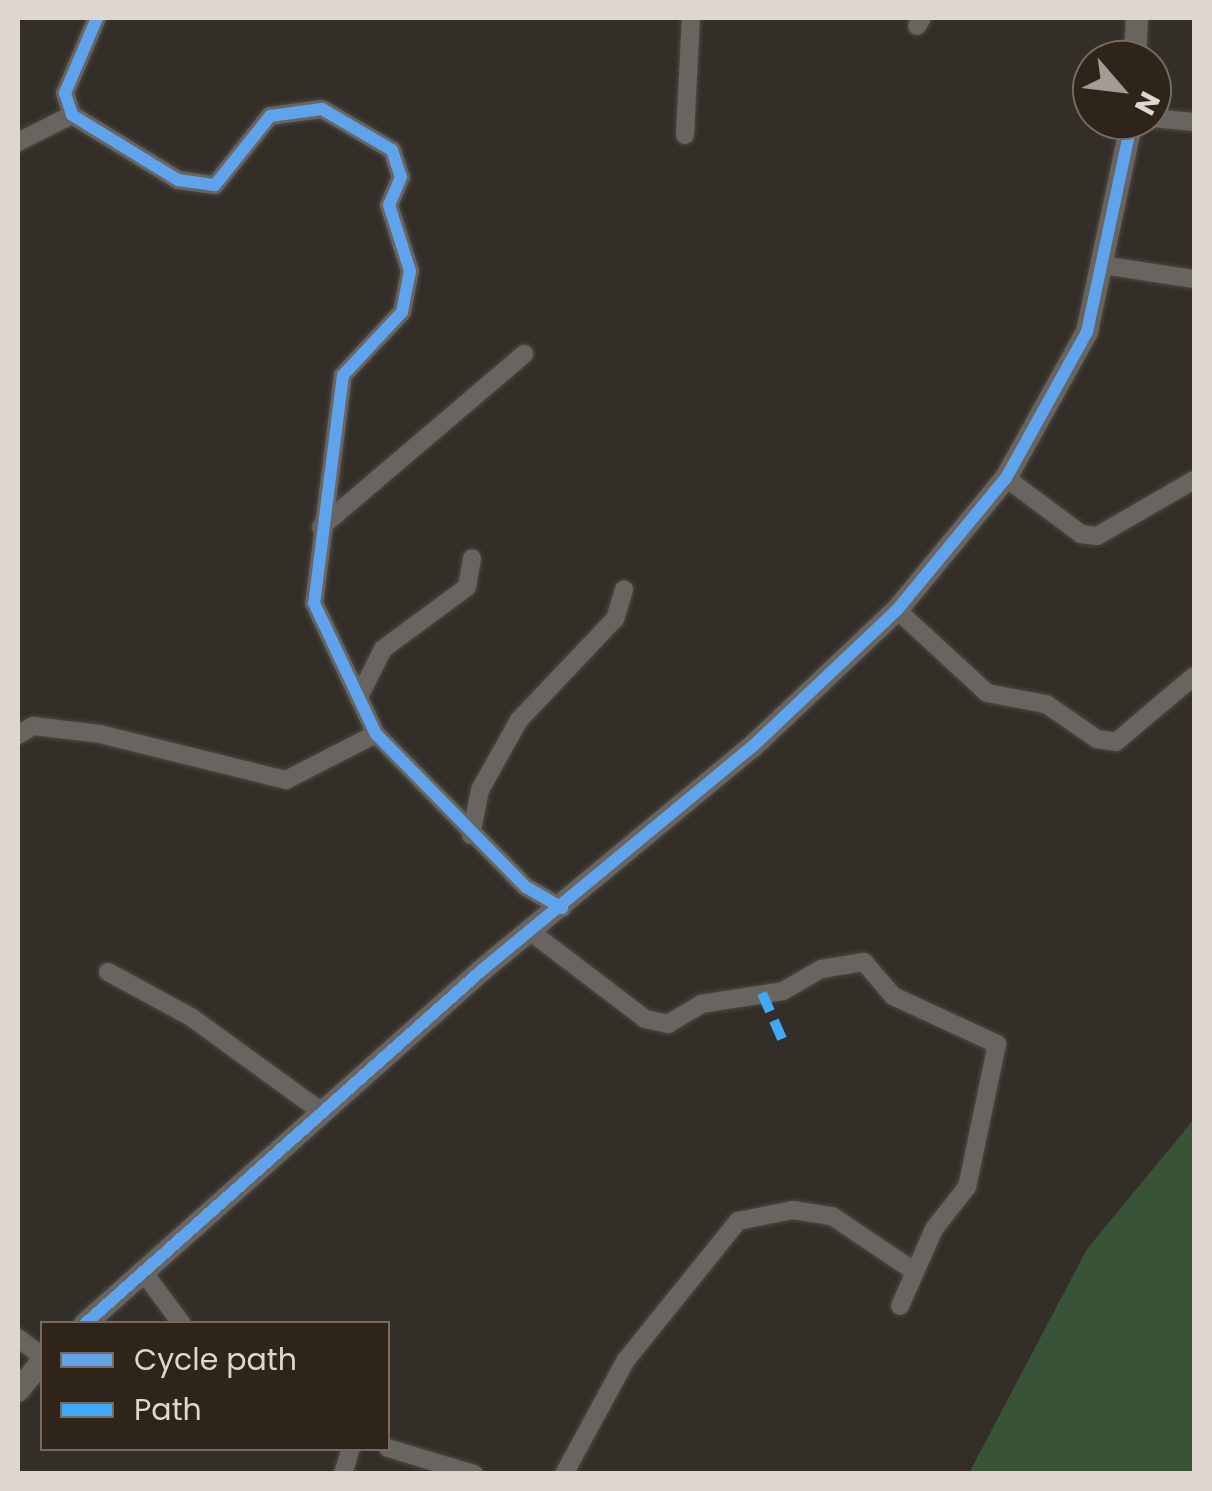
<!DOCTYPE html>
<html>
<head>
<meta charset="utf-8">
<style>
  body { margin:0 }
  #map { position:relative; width:1212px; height:1491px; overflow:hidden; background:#332e28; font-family:Poppins,sans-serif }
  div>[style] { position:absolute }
  .green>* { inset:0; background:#395338 }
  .roads { filter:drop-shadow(0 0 2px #4d4944) drop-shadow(0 0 2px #4d4944) }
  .minor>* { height:18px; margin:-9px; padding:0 9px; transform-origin:9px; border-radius:9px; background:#68645f }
  .tertiary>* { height:22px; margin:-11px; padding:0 11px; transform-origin:11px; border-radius:11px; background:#68645f }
  .quiet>* { height:10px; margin-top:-5px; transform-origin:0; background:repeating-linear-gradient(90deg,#3fa9f5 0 20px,transparent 0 30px) }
  .cycleway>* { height:12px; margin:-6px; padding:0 6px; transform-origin:6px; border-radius:6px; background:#60a3ed }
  span { translate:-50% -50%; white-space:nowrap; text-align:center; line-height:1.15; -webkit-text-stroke:8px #2e2419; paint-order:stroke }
  .frame { position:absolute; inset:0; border:20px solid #ddd7d0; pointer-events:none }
  .legend { position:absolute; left:40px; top:1321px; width:350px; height:130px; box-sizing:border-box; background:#2e2419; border:2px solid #746c62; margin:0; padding:12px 18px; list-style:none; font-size:30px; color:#ddd7d0 }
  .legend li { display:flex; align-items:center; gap:20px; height:50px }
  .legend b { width:50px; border:2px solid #746c62 }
  .north { position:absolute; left:1072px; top:40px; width:100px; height:100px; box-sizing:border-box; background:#2e2419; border:2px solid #746c62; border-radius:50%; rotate:118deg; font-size:28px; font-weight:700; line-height:40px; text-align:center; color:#ddd7d0 }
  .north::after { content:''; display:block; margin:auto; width:35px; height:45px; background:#a29c95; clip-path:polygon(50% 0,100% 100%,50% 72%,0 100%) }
</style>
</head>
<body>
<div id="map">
  <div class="green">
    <i style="clip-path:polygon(1194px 1119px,1194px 1473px,969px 1473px,1087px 1249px)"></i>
  </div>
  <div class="roads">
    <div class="minor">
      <i style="left:97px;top:18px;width:82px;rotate:113.1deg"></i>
      <i style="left:65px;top:93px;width:23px;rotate:72deg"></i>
      <i style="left:72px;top:115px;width:124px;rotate:31.5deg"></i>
      <i style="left:178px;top:180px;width:37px;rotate:8deg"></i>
      <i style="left:215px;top:185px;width:88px;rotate:-51.4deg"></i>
      <i style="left:270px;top:116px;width:52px;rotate:-7.7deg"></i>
      <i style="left:322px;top:109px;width:81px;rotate:30.4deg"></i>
      <i style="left:392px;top:150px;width:28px;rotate:72deg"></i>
      <i style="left:401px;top:177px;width:30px;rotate:113deg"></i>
      <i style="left:389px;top:205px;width:69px;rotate:72.3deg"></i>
      <i style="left:410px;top:271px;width:42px;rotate:101deg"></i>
      <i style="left:402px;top:312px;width:86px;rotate:133.1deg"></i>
      <i style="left:343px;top:375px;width:230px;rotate:97.2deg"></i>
      <i style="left:314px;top:603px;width:145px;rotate:64.7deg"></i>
      <i style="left:376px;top:734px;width:214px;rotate:45.6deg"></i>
      <i style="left:526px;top:887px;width:42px;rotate:30.3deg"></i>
      <i style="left:917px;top:26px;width:9px;rotate:-58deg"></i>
      <i style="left:1152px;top:118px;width:42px;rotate:5.4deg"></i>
      <i style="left:685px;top:135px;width:117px;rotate:-87.1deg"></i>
      <i style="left:18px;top:142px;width:60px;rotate:-26.6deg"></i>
      <i style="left:1108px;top:266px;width:87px;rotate:8.6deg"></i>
      <i style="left:1006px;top:478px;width:94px;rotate:36.7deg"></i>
      <i style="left:1081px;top:534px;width:16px;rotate:7deg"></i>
      <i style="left:1097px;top:536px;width:112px;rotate:-30deg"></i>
      <i style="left:321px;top:527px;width:267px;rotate:-40.4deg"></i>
      <i style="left:897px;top:610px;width:122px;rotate:42.7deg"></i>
      <i style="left:987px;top:693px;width:60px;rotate:10.6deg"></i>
      <i style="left:1046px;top:704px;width:62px;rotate:34.5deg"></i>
      <i style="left:1097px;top:739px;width:19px;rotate:9deg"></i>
      <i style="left:1116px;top:742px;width:102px;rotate:-40.2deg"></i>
      <i style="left:359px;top:697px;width:54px;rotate:-63.4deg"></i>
      <i style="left:383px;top:649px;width:104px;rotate:-36.4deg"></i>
      <i style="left:467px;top:587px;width:29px;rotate:-80deg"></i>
      <i style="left:18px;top:735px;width:17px;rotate:-31deg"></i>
      <i style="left:33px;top:726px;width:67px;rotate:6.8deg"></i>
      <i style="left:100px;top:734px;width:192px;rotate:13.9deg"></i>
      <i style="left:286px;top:780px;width:101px;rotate:-27.1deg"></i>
      <i style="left:471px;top:835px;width:46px;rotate:-78.7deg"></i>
      <i style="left:480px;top:790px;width:80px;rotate:-60.9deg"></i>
      <i style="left:519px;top:720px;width:139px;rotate:-46.5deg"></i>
      <i style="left:615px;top:619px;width:31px;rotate:-73deg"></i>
      <i style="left:531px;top:932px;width:143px;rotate:37.3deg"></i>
      <i style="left:645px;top:1019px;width:24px;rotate:12deg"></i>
      <i style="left:668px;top:1024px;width:39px;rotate:-31deg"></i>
      <i style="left:701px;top:1004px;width:83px;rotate:-9deg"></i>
      <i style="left:783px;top:991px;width:44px;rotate:-30.1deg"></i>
      <i style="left:821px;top:969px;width:44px;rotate:-9.2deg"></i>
      <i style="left:864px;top:962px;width:45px;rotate:49.5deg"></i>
      <i style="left:893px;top:996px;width:115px;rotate:24.8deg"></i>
      <i style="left:997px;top:1044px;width:146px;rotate:101.8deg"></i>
      <i style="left:967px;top:1187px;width:53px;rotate:128.2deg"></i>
      <i style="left:934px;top:1229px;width:84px;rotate:113.8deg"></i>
      <i style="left:108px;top:972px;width:94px;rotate:28.5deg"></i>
      <i style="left:191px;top:1017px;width:163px;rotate:36deg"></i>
      <i style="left:144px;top:1273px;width:64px;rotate:53.3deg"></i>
      <i style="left:18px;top:1338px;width:30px;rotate:37deg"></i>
      <i style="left:388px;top:1448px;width:90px;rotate:16.8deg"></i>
      <i style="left:343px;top:1474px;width:27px;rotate:-73deg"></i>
      <i style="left:564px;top:1474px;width:130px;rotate:-61.5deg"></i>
      <i style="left:626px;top:1360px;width:179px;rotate:-51.1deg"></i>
      <i style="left:738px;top:1221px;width:56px;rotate:-11.3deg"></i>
      <i style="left:793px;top:1210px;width:39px;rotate:9deg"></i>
      <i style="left:832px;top:1216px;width:95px;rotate:33.9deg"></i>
    </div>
    <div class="tertiary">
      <i style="left:1135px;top:60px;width:42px;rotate:-87.3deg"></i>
      <i style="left:85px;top:1324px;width:532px;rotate:-41.72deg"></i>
      <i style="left:482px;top:970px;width:350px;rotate:-39.6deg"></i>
      <i style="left:752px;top:747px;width:199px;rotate:-43.4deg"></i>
      <i style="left:897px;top:610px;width:171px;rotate:-50.5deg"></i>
      <i style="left:1006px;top:478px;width:167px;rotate:-61deg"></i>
      <i style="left:1087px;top:332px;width:217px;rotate:-78deg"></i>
      <i style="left:18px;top:1391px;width:38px;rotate:-51deg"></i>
    </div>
  </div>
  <div class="quiet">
    <i style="left:762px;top:993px;width:52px;rotate:66.4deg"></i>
  </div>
  <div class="cycleway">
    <i style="left:97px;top:18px;width:82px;rotate:113.1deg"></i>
    <i style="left:65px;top:93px;width:23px;rotate:72deg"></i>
    <i style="left:72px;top:115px;width:124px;rotate:31.5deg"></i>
    <i style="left:178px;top:180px;width:37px;rotate:8deg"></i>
    <i style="left:215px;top:185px;width:88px;rotate:-51.4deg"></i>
    <i style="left:270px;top:116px;width:52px;rotate:-7.7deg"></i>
    <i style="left:322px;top:109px;width:81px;rotate:30.4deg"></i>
    <i style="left:392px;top:150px;width:28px;rotate:72deg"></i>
    <i style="left:401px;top:177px;width:30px;rotate:113deg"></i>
    <i style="left:389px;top:205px;width:69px;rotate:72.3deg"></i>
    <i style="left:410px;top:271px;width:42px;rotate:101deg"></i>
    <i style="left:402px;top:312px;width:86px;rotate:133.1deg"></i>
    <i style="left:343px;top:375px;width:230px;rotate:97.2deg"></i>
    <i style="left:314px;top:603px;width:145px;rotate:64.7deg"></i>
    <i style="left:376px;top:734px;width:214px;rotate:45.6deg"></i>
    <i style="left:526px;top:887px;width:42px;rotate:30.3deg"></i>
    <i style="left:85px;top:1324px;width:532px;rotate:-41.72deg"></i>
    <i style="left:482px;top:970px;width:350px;rotate:-39.6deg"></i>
    <i style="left:752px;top:747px;width:199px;rotate:-43.4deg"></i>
    <i style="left:897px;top:610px;width:171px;rotate:-50.5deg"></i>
    <i style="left:1006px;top:478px;width:167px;rotate:-61deg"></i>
    <i style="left:1087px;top:332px;width:217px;rotate:-78deg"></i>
  </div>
  <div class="frame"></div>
  <ul class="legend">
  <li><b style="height:12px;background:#60a3ed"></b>Cycle path</li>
  <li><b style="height:12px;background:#3fa9f5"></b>Path</li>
  </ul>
  <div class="north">N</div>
</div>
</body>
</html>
